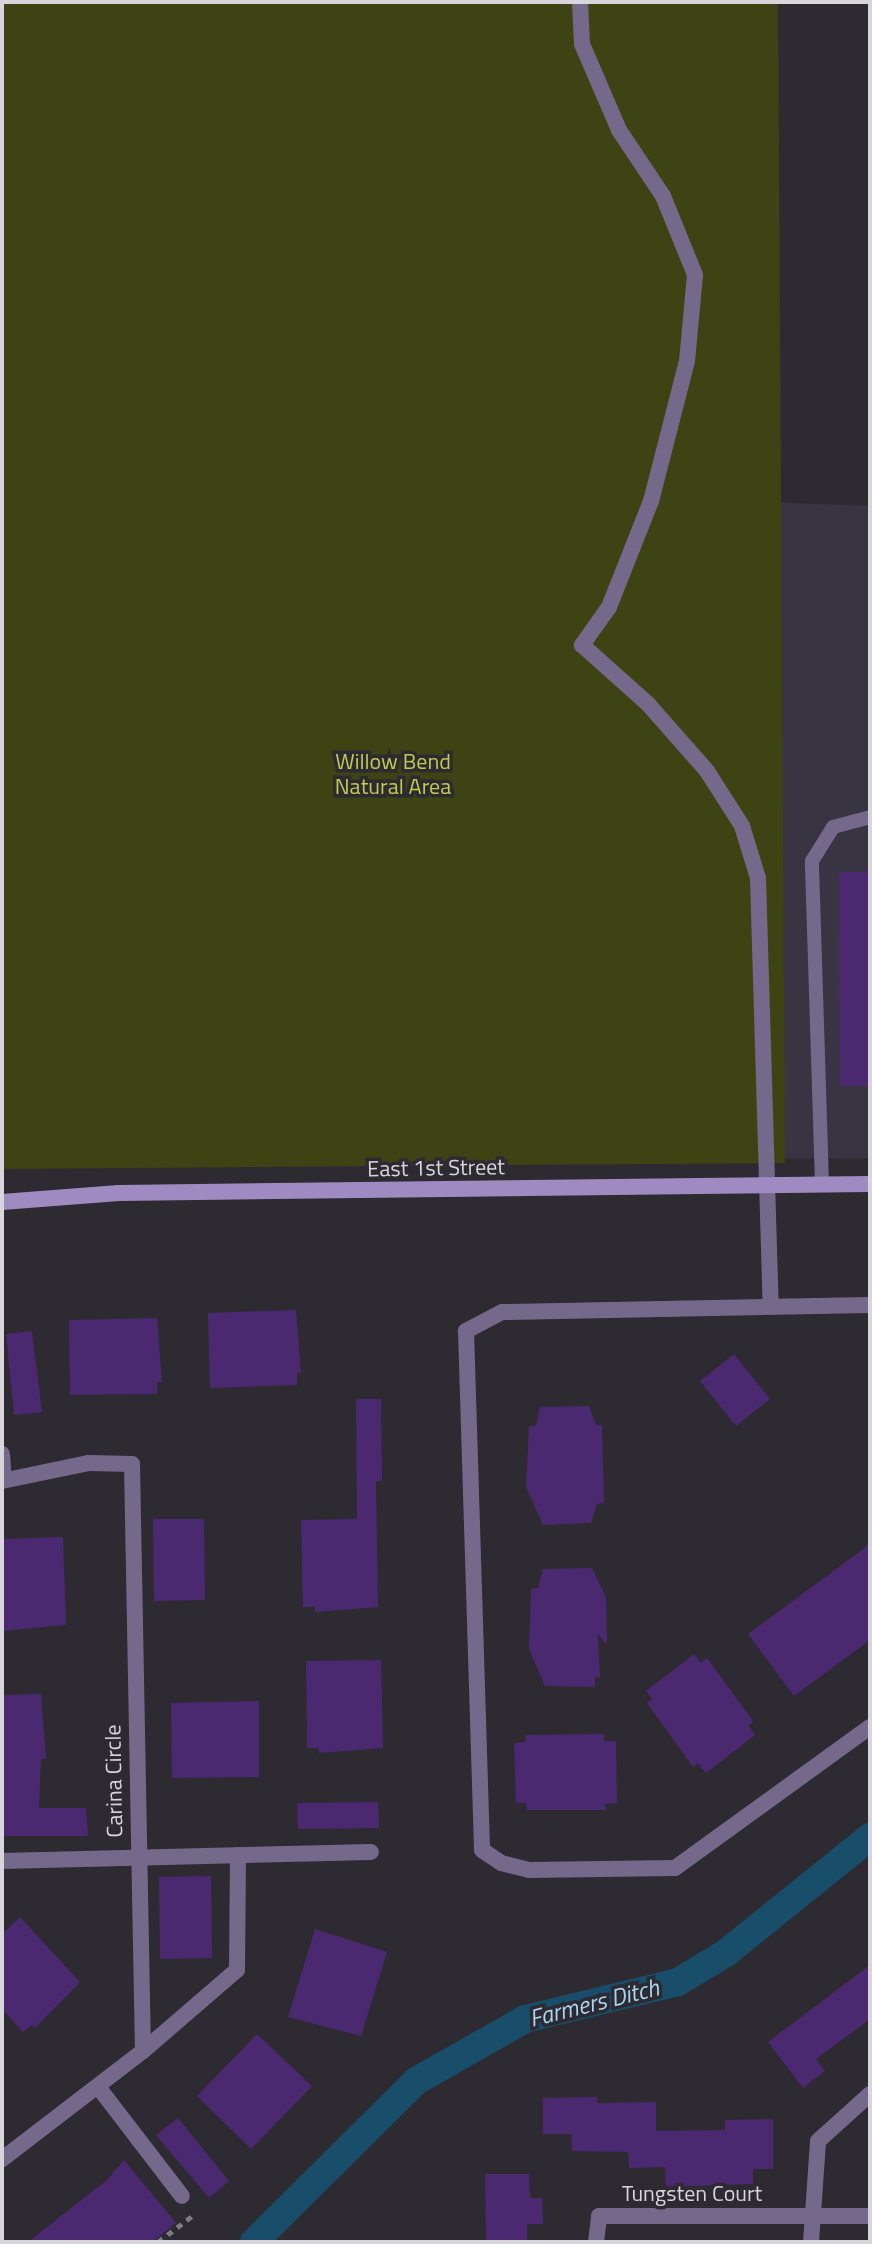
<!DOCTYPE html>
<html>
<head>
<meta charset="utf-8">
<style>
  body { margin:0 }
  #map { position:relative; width:872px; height:2244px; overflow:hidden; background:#2d2a32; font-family:"Titillium Web",sans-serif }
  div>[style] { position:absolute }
  .built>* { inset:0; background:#393441 }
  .green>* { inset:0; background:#3e4314 }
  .canal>* { height:28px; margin:-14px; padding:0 14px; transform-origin:14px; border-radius:14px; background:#184e6a }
  .building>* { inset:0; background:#4b2971 }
  .path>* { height:5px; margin-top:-2.5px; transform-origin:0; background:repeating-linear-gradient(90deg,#7d7b81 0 6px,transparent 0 12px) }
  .lane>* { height:14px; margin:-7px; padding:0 7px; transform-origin:7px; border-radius:7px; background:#75698b }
  .street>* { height:16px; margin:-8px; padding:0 8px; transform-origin:8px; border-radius:8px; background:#75698b }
  .secondary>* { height:16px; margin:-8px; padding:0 8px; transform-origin:8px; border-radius:8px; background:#9f8bc2 }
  span { translate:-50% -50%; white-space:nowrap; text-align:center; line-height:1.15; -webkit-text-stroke:7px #2d2a32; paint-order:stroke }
  .park-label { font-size:22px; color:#bfcc4d }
  .street-label { font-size:22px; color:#d8d6db }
  .water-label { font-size:24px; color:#a9d5f0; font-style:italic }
  .frame { position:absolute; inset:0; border:4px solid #d8d6db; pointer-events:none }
</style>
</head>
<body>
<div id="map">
  <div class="built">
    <i style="clip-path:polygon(762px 502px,870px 506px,870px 1158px,630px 1160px)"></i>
  </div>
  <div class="green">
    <i style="clip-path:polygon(2px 2px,778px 2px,785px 1163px,2px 1169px)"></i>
  </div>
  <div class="canal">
    <i style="left:254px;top:2242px;width:228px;rotate:-44.8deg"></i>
    <i style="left:416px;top:2081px;width:125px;rotate:-29.6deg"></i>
    <i style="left:525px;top:2019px;width:157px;rotate:-13.6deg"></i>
    <i style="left:678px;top:1982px;width:56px;rotate:-31.1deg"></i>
    <i style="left:726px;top:1953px;width:185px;rotate:-38.9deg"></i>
  </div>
  <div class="building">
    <i style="clip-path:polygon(839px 872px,870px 872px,870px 1086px,840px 1086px)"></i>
    <i style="clip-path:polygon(296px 1310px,301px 1373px,297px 1373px,297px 1385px,210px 1388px,208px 1313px)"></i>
    <i style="clip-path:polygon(157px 1318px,162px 1382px,157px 1382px,157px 1394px,70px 1395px,69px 1320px)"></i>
    <i style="clip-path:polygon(32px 1331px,42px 1412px,14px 1415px,6px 1334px)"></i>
    <i style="clip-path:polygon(734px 1354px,770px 1399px,736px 1426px,700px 1381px)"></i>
    <i style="clip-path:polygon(356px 1399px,381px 1399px,382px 1481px,376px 1481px,378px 1607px,315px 1612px,315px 1607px,303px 1607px,301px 1520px,357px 1519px)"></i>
    <i style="clip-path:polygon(589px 1406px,596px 1425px,602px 1425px,604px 1503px,597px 1504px,591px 1523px,543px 1525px,526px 1487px,529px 1426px,536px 1426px,540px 1407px)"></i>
    <i style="clip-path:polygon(153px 1519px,204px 1519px,205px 1600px,154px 1601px)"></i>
    <i style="clip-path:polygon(63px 1537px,66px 1625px,3px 1631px,2px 1539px)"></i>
    <i style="clip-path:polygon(870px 1544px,870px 1640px,794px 1696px,748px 1634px)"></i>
    <i style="clip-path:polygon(592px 1568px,606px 1598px,607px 1645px,598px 1634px,600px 1678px,595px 1677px,595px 1687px,545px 1686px,529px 1649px,531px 1589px,538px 1588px,543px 1569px)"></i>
    <i style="clip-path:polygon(694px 1654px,701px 1663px,707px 1658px,753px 1721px,749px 1726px,755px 1735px,706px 1773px,698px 1763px,693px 1767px,647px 1703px,652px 1699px,646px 1691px)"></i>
    <i style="clip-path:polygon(381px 1660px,383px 1748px,319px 1753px,319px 1748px,307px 1748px,306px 1661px)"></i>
    <i style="clip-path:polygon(41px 1694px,46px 1759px,41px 1759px,39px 1808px,86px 1808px,88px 1836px,3px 1836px,2px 1695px)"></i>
    <i style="clip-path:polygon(259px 1701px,259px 1777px,172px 1778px,171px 1703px)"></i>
    <i style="clip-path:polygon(604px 1734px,604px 1741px,616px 1741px,617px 1803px,605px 1804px,606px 1810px,527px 1810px,526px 1803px,516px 1803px,514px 1743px,526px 1742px,525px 1735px)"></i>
    <i style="clip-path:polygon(378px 1802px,379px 1828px,298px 1829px,297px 1803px)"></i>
    <i style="clip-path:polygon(211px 1876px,212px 1958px,160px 1959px,159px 1877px)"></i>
    <i style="clip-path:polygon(20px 1917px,80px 1982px,35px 2028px,32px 2025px,23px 2032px,2px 2009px,2px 1934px)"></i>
    <i style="clip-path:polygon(315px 1929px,387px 1952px,361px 2036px,288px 2017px)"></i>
    <i style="clip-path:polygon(870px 1965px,870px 2019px,816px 2059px,825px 2071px,803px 2088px,768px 2042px)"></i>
    <i style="clip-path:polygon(257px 2034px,312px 2086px,251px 2149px,197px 2096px)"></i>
    <i style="clip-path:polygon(597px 2097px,597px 2103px,656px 2102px,656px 2131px,725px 2130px,725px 2120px,773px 2119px,773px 2169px,753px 2169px,753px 2184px,666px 2187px,665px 2167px,629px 2168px,628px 2152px,572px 2151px,571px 2134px,543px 2134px,543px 2098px)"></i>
    <i style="clip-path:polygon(178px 2118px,229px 2181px,209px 2198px,156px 2135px)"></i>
    <i style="clip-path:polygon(124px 2160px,176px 2223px,152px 2242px,28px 2242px,107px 2180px)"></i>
    <i style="clip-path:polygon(485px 2174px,529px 2174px,530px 2198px,542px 2198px,543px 2224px,527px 2224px,527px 2242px,486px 2242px)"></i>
  </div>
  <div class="path">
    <i style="left:158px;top:2242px;width:43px;rotate:-37.4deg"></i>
  </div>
  <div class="lane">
    <i style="left:822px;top:1184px;width:323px;rotate:-91.8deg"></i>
    <i style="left:812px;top:861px;width:40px;rotate:-58deg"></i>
    <i style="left:833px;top:827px;width:38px;rotate:-15deg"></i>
  </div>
  <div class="street">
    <i style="left:580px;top:2px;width:42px;rotate:87.3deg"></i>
    <i style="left:582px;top:44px;width:94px;rotate:66.7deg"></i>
    <i style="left:619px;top:130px;width:79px;rotate:56.3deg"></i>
    <i style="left:663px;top:196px;width:85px;rotate:67.9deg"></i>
    <i style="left:695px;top:275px;width:86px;rotate:95.3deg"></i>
    <i style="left:687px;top:361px;width:145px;rotate:104.4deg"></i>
    <i style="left:651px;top:501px;width:114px;rotate:111.6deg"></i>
    <i style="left:609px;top:607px;width:47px;rotate:125.4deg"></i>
    <i style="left:582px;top:645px;width:89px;rotate:41.8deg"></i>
    <i style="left:648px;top:704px;width:89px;rotate:48.6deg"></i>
    <i style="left:707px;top:771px;width:65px;rotate:57.5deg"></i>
    <i style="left:742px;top:826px;width:54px;rotate:72.9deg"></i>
    <i style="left:758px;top:878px;width:429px;rotate:88.3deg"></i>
    <i style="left:870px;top:1305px;width:368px;rotate:178.9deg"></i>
    <i style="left:502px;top:1312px;width:41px;rotate:152.2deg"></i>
    <i style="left:466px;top:1331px;width:519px;rotate:88.23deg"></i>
    <i style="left:482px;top:1850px;width:23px;rotate:34deg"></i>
    <i style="left:501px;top:1863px;width:29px;rotate:14deg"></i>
    <i style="left:529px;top:1870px;width:146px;rotate:-0.8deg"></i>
    <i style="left:675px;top:1868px;width:241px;rotate:-35.9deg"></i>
    <i style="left:2px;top:1454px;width:26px;rotate:86deg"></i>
    <i style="left:2px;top:1481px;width:89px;rotate:-11.7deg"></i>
    <i style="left:89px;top:1463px;width:43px;rotate:1.3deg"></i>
    <i style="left:132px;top:1464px;width:587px;rotate:88.93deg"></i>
    <i style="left:143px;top:2051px;width:178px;rotate:142.5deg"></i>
    <i style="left:2px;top:1861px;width:369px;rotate:-1.4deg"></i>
    <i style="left:143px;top:2051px;width:124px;rotate:-40.8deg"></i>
    <i style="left:237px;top:1970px;width:115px;rotate:-89.5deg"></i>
    <i style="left:99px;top:2088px;width:136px;rotate:52.5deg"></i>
    <i style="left:596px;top:2242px;width:26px;rotate:-83deg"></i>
    <i style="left:599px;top:2216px;width:271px"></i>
    <i style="left:811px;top:2242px;width:101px;rotate:-86deg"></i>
    <i style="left:818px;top:2141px;width:70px;rotate:-42.1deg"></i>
  </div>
  <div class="secondary">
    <i style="left:2px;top:1202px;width:117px;rotate:-4.4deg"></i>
    <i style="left:119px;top:1193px;width:751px;rotate:-0.69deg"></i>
  </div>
  <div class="park-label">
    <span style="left:393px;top:774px">Willow Bend<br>Natural Area</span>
  </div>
  <div class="street-label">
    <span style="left:436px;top:1168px;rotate:-1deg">East 1st Street</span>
    <span style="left:114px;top:1781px;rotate:-91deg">Carina Circle</span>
    <span style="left:692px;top:2194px">Tungsten Court</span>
  </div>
  <div class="water-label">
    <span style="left:594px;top:2003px;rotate:-14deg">Farmers Ditch</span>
  </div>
  <div class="frame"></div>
</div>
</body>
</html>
